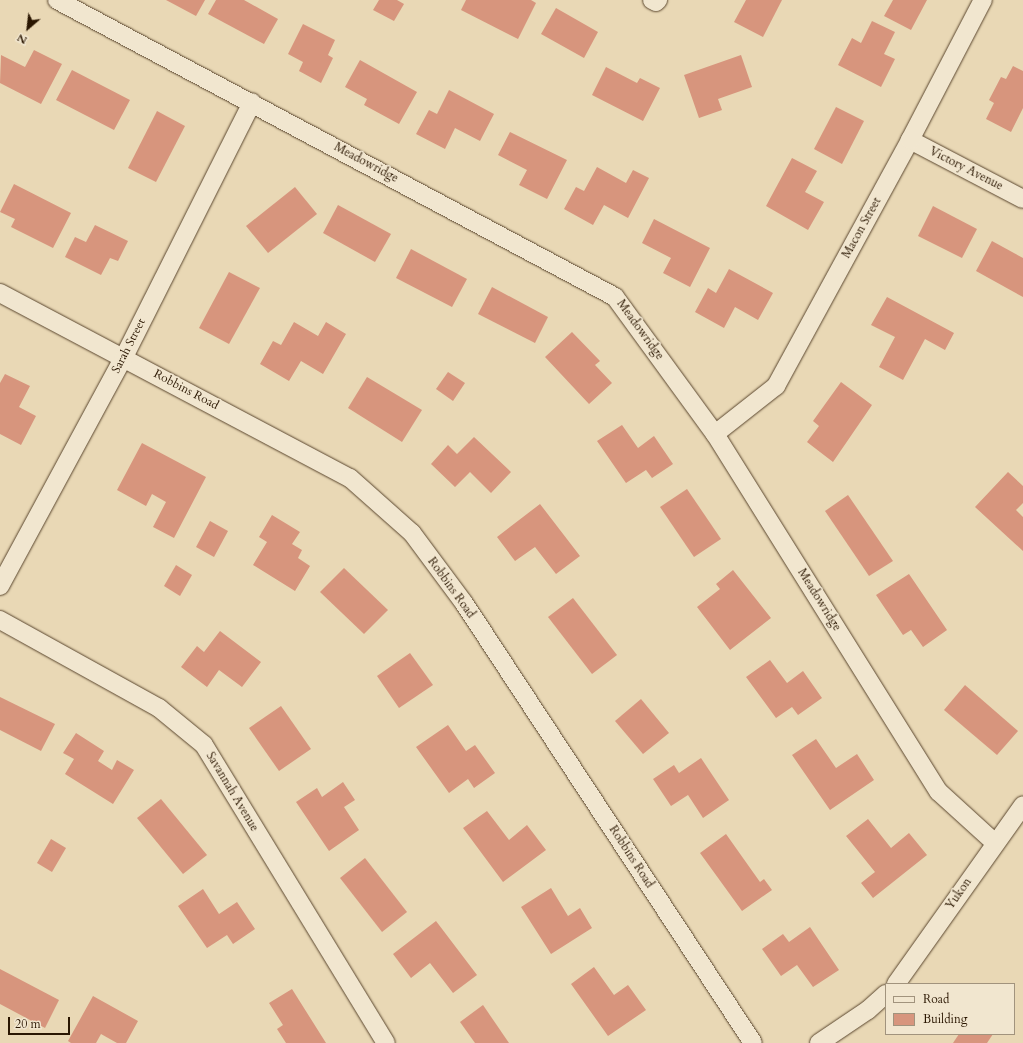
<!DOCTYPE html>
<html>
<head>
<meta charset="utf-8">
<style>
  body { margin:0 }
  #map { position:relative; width:1023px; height:1043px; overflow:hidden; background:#e9d8b5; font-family:Cardo,serif }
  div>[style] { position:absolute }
  .building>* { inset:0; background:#d7957d }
  .roads { filter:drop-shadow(0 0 1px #5a462e) drop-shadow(0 0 1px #5a462e) }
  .street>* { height:18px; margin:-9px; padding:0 9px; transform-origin:9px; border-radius:9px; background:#f1e6cf }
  span { translate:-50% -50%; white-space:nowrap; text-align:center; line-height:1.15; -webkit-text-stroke:3.5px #f1e6cf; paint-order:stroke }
  .street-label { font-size:12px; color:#2a1601 }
  .legend { position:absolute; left:885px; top:983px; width:130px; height:52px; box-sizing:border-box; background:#f1e6cf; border:1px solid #a1937d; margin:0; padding:5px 7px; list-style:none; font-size:12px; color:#2a1601 }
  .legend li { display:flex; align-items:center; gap:8px; height:20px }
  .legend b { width:20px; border:1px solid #a1937d }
  .north { position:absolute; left:8px; top:8px; width:40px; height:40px; -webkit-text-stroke:3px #f1e6cf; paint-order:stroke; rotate:208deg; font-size:11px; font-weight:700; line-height:16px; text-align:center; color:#2a1601 }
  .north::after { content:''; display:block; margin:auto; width:14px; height:18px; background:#2a1601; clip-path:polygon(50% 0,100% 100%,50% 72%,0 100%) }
  .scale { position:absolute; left:8px; top:1017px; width:62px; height:18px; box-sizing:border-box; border:2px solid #2a1601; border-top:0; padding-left:5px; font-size:12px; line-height:14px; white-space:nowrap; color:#2a1601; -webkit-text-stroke:3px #f1e6cf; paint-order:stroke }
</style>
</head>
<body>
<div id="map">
  <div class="building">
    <i style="clip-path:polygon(166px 0,205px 0,196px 16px)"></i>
    <i style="clip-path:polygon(216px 0,244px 0,278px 19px,264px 44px,208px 14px)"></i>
    <i style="clip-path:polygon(379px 0,397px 0,404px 4px,394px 21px,373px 10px)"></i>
    <i style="clip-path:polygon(466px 0,531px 0,536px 3px,518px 39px,461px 10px)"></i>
    <i style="clip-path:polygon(746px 0,782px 0,763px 37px,734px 22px)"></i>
    <i style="clip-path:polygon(893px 0,927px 0,911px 30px,884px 16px)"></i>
    <i style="clip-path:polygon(556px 8px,598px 32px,584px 58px,541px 34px)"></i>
    <i style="clip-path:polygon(872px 21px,895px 32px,884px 54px,895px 59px,881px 87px,838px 65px,852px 38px,861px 43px)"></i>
    <i style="clip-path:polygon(303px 24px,335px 40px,328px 55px,333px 58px,321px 83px,299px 71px,303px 62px,288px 54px)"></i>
    <i style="clip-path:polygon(34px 50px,62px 64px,41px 104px,0 83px,1px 55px,25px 67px)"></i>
    <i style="clip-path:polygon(741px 55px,752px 87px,718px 99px,722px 110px,699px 118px,684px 75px)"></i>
    <i style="clip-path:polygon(360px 60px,417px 92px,399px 124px,364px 105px,367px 99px,345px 87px)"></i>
    <i style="clip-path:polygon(1013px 66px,1023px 71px,1023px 108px,1011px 132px,986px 119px,994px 103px,989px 100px,1001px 77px,1006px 79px)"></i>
    <i style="clip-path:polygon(606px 67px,637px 83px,640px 78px,660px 88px,643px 121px,592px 95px)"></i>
    <i style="clip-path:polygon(72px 70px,130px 100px,114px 130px,56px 100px)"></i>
    <i style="clip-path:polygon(449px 90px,494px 114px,480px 141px,455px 128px,445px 149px,416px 134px,429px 110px,437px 114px)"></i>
    <i style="clip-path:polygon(836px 107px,864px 121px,842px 164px,814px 149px)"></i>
    <i style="clip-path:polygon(157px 111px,185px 126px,156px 182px,128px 168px)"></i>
    <i style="clip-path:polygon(510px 132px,567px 160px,547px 199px,519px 185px,527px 170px,498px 155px)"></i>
    <i style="clip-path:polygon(792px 158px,817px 171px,805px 192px,824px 202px,808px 230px,766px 206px)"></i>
    <i style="clip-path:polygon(597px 167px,626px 183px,633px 170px,649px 178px,628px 218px,604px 205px,593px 225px,564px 209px,576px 187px,584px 191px)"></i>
    <i style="clip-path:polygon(14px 184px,71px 213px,53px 248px,11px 227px,15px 219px,0 212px)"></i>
    <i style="clip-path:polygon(295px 187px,317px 214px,268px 253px,246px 226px)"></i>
    <i style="clip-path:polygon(338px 205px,391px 234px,375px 262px,323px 233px)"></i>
    <i style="clip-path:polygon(933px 206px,977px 229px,962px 258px,918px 236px)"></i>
    <i style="clip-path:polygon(654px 219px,710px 248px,690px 287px,663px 273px,671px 258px,642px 243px)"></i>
    <i style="clip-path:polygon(95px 225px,128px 241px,118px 261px,110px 258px,101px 275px,65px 257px,75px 237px,86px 242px)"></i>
    <i style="clip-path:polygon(992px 241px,1023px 258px,1023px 297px,976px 271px)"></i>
    <i style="clip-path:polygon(411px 249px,467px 279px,452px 307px,396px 278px)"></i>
    <i style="clip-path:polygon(729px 269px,773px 293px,758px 320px,735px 307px,724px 328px,695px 312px,708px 288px,716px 293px)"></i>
    <i style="clip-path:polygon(229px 272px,260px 288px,229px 344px,199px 328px)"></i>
    <i style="clip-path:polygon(492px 287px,548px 317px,535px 343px,478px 314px)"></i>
    <i style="clip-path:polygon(887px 297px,954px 333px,945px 350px,925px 339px,903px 380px,879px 367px,895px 337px,871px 325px)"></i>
    <i style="clip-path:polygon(294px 322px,318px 336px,326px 322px,346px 334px,323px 374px,301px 361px,289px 381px,260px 364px,273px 341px,281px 345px)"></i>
    <i style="clip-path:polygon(572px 332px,600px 361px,595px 365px,612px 383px,589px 404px,545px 357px)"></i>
    <i style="clip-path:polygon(448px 372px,465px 383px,453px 401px,436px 389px)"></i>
    <i style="clip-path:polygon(5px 374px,30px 386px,19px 407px,36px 416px,21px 445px,0 434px,0 383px)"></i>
    <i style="clip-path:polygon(367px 377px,422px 410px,402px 442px,348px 408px)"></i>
    <i style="clip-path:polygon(841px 382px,872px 405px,833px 462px,807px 442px,819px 426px,813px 421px)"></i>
    <i style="clip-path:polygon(622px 425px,638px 448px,654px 436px,673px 464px,652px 478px,646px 470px,626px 483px,597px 441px)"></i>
    <i style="clip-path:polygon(474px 437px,511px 472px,491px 493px,470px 472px,455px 487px,431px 464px,448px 445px,457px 454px)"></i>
    <i style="clip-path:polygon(142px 443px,206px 477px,174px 538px,153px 527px,166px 502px,152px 494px,146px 506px,117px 490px)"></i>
    <i style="clip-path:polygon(1008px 472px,1023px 486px,1023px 503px,1016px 510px,1023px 517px,1023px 551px,975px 507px)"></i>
    <i style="clip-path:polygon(687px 489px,721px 539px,694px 557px,660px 507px)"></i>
    <i style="clip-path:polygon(848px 495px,893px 561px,869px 576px,825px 511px)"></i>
    <i style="clip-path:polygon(540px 504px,580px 556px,556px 574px,535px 547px,515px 561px,497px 537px)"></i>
    <i style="clip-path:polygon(272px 515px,300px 532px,292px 544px,302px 550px,298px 558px,310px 566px,295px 591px,253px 565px,267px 542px,259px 537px)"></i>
    <i style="clip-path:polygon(210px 521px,228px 531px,214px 557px,196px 547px)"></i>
    <i style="clip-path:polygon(176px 565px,192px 575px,180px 596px,164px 586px)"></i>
    <i style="clip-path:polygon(344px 568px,388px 610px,364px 634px,320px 592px)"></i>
    <i style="clip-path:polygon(733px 570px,771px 618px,730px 650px,697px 607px,720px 589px,716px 584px)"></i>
    <i style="clip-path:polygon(909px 574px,947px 630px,923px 647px,911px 630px,903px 635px,876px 595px)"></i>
    <i style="clip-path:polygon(573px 598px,617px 655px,592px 674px,548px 617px)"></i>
    <i style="clip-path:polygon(220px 631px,261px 662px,242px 687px,219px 670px,207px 687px,181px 667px,197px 646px,204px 652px)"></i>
    <i style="clip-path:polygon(410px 653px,433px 685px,399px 708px,377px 676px)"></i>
    <i style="clip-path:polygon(770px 660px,787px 683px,803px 671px,822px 698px,798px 715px,792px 707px,776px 718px,746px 677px)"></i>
    <i style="clip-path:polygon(965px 685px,1018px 731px,997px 755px,944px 710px)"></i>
    <i style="clip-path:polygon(0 697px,55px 724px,41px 751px,0 730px)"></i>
    <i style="clip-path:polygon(641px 699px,669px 733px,643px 754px,615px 721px)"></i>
    <i style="clip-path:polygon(281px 706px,311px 749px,279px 771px,249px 728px)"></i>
    <i style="clip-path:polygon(448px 725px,466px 751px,475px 745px,495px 773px,474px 788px,468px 779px,449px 793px,416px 747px)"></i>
    <i style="clip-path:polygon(76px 733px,104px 751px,98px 761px,112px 770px,117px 760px,134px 770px,113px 804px,65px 774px,74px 759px,63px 753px)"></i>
    <i style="clip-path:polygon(816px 739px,836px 768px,857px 754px,874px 780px,830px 810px,792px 755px)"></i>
    <i style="clip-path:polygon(701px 758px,729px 800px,703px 818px,688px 795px,671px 806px,653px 779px,674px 765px,679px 773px)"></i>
    <i style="clip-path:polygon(343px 782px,355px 800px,344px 807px,359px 830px,329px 851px,296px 802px,317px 788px,322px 797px)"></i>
    <i style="clip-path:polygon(161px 799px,207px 855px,183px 874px,137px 818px)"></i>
    <i style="clip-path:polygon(487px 811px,509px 840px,527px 825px,546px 850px,503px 882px,463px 828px)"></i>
    <i style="clip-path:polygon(868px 819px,891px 848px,909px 833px,927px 855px,873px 898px,861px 883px,875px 872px,846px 836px)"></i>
    <i style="clip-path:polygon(726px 834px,760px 882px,764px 879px,772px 890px,742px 911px,700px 853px)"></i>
    <i style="clip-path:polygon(51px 839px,66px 848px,52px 872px,37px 863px)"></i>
    <i style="clip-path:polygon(365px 858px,407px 912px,382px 932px,340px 878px)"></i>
    <i style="clip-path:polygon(551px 888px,568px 916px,580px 908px,592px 928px,551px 954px,521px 907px)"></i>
    <i style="clip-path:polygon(203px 889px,219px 914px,237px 902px,255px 929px,233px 944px,227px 935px,207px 948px,178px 906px)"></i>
    <i style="clip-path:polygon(436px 921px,477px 975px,453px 993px,430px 963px,411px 978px,393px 954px)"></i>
    <i style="clip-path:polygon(810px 927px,839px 970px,813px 987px,797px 965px,781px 976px,762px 949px,783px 934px,789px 942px)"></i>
    <i style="clip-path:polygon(594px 967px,614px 995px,628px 985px,646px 1010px,608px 1036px,571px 984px)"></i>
    <i style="clip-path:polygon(0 969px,59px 1000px,45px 1028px,0 1004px)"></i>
    <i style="clip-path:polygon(292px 989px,326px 1043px,286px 1043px,277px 1029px,283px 1025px,269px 1003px)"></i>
    <i style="clip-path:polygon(93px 996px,138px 1021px,126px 1043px,117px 1043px,101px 1034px,96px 1043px,71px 1043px,68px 1041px)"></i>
    <i style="clip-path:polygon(483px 1005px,509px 1043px,475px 1043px,460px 1022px)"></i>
    <i style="clip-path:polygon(959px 1034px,993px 1034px,987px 1043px,953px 1043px)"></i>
  </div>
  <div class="roads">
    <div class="street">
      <i style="left:57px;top:0;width:632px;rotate:28.02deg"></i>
      <i style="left:615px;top:297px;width:170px;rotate:53.9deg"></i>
      <i style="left:715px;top:434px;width:422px;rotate:58deg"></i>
      <i style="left:939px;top:792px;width:76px;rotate:42.3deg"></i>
      <i style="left:652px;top:0;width:4px;rotate:27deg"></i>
      <i style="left:656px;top:2px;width:3px;rotate:-45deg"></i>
      <i style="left:910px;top:140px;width:127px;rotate:27.6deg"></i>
      <i style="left:0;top:293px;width:396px;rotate:27.9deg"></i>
      <i style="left:350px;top:478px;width:83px;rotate:41.6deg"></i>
      <i style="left:412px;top:533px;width:87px;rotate:53.4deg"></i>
      <i style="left:464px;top:603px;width:526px;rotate:56.7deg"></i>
      <i style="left:715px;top:434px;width:78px;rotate:-38.2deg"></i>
      <i style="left:776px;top:386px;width:280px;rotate:-61.4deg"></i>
      <i style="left:910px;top:140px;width:158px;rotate:-62.5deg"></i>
      <i style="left:0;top:586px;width:260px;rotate:-61.6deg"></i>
      <i style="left:124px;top:357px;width:285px;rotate:-63.3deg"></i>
      <i style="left:0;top:620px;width:182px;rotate:29deg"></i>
      <i style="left:159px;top:708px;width:58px;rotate:39.4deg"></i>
      <i style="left:204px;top:745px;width:349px;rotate:58.6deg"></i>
      <i style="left:896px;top:984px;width:219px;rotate:-54.6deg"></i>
      <i style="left:819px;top:1043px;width:59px;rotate:-34deg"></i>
      <i style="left:868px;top:1010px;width:24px;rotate:-42deg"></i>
    </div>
  </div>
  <div class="street-label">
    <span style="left:366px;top:163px;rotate:28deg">Meadowridge</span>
    <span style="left:966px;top:169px;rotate:27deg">Victory Avenue</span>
    <span style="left:862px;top:228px;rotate:-61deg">Macon Street</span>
    <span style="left:640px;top:330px;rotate:54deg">Meadowridge</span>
    <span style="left:129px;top:346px;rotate:-63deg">Sarah Street</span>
    <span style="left:186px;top:390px;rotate:28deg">Robbins Road</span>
    <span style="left:451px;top:588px;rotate:54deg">Robbins Road</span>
    <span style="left:819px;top:600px;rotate:58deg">Meadowridge</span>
    <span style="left:232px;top:792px;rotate:59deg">Savannah Avenue</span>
    <span style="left:631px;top:857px;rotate:57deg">Robbins Road</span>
    <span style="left:959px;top:894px;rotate:-55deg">Yukon</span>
  </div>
  <ul class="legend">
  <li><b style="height:5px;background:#f1e6cf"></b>Road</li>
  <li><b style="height:11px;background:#d7957d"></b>Building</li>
  </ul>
  <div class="north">N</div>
  <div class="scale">20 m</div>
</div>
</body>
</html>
